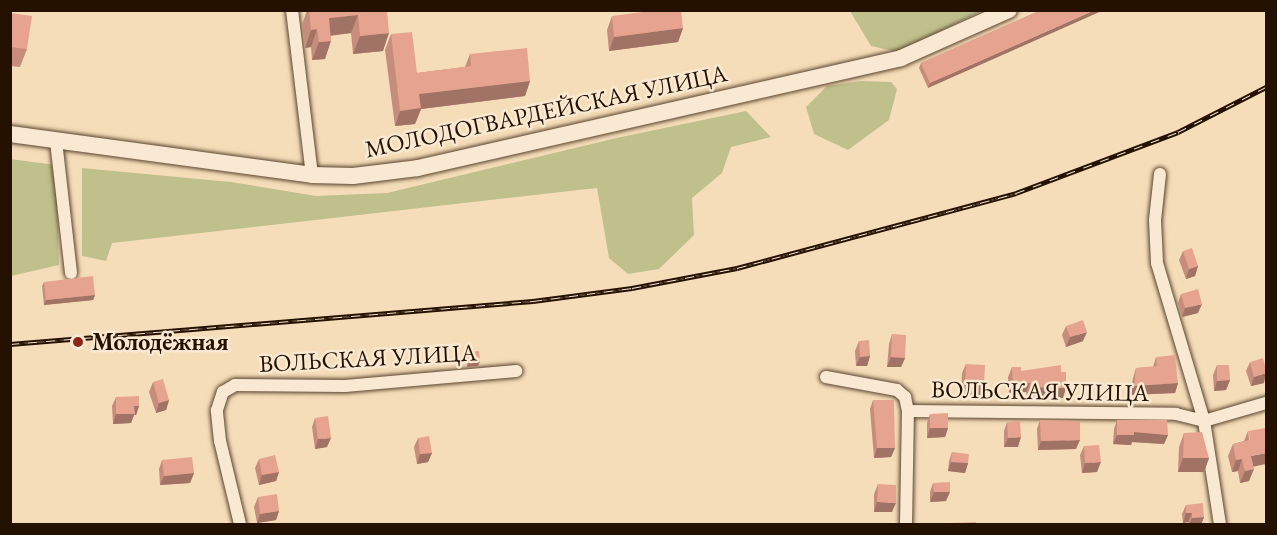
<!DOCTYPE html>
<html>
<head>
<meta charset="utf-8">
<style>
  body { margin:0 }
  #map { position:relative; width:1277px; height:535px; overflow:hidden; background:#f6ddb9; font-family:"EB Garamond",serif }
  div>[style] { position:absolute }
  .green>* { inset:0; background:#c0c08d }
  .roads { filter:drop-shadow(0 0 2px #59442e) drop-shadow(0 0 2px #59442e) }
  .street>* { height:12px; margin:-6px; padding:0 6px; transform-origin:6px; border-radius:6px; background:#f9e9d2 }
  .secondary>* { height:16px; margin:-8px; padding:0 8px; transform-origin:8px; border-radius:8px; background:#f9e9d2 }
  .rail>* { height:5px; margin-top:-2.5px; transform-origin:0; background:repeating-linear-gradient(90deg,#f9e9d2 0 9px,#251100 0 18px); box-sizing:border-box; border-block:2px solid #251100 }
  .wall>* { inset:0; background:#c68d7c }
  .shaded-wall>* { inset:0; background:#a17365 }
  .building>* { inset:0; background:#e6a490 }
  .dots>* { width:16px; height:16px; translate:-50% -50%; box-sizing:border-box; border:3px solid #f9e9d2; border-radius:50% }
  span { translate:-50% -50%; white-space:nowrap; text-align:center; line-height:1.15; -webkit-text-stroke:5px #f9e9d2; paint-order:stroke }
  .street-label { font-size:24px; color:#251100 }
  .poi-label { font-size:24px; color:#251100; font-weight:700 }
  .left { translate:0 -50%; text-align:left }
  .frame { position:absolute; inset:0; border:12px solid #251100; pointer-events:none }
</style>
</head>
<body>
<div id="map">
  <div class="green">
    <i style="clip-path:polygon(850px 11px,981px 11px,898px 52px,871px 46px)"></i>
    <i style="clip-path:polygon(861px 81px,891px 82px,897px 89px,889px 120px,848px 150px,814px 134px,806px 107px,827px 86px)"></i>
    <i style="clip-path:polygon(746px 111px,771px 137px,731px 147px,722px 173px,692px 198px,694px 235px,659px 269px,628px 274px,609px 258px,597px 188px,112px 243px,106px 261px,82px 256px,82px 168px,231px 182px,316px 196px,387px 193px,621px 137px)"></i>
    <i style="clip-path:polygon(10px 159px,56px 165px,59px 265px,11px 276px)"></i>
  </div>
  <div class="roads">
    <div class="street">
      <i style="left:292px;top:10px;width:166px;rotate:83.1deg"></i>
      <i style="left:56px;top:141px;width:133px;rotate:83.5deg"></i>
      <i style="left:1160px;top:174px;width:46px;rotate:96.2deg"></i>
      <i style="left:1155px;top:220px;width:43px;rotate:87.3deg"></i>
      <i style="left:1157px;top:263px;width:165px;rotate:73.4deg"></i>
      <i style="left:1204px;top:421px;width:104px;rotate:81.2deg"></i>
      <i style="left:826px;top:377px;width:72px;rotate:10.4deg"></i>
      <i style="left:897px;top:390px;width:11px;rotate:41deg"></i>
      <i style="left:905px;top:397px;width:14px;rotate:78deg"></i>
      <i style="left:908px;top:411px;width:268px;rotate:0.6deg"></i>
      <i style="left:1176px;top:414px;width:29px;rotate:14deg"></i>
      <i style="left:1204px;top:421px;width:65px;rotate:-16.2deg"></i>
      <i style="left:240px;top:524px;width:85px;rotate:-103.5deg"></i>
      <i style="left:220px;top:441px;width:31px;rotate:-96deg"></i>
      <i style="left:217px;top:410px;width:19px;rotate:-72deg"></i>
      <i style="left:223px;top:392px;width:14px;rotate:-30deg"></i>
      <i style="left:235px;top:385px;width:110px;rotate:0.5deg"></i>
      <i style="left:345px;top:386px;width:172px;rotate:-5deg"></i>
      <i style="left:906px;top:524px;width:113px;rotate:-89deg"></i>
    </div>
    <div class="secondary">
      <i style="left:10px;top:134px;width:305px;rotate:7.7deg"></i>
      <i style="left:312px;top:175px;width:41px;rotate:1.4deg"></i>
      <i style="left:353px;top:176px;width:65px;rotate:-7deg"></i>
      <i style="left:418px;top:168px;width:495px;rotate:-12.8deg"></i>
      <i style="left:901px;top:58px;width:118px;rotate:-24deg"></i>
    </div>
  </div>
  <div class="rail">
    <i style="left:10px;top:344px;width:525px;rotate:-4.7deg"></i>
    <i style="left:533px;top:301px;width:100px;rotate:-7.5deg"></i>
    <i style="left:632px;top:288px;width:107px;rotate:-10.8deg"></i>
    <i style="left:737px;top:268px;width:289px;rotate:-15deg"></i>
    <i style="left:1016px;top:193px;width:173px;rotate:-20.6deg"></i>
    <i style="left:1178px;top:132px;width:99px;rotate:-27.1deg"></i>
  </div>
  <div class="wall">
    <i style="clip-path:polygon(307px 10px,387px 10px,383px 51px,353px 54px,351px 33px,331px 36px,325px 59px,312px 60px,311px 47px,305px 48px,302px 25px)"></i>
    <i style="clip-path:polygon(1041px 10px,928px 88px,919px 68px,921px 63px)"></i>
    <i style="clip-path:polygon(10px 13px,27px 49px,20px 67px,10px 66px)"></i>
    <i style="clip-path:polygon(612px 16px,683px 28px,678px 42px,609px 51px,607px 30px)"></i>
    <i style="clip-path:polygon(391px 34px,417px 73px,465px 67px,470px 54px,530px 81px,525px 96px,421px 109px,415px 124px,395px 126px,385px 50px)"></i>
    <i style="clip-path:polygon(1183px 251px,1198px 266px,1195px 276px,1186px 279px,1179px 260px)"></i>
    <i style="clip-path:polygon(44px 282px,95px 295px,93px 300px,44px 305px,42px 286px)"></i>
    <i style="clip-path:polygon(1181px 294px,1198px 313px,1182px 317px,1178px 303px)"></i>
    <i style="clip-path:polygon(1066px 326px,1083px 341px,1066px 347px,1062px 335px)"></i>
    <i style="clip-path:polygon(892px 334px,905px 358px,901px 367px,887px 367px,889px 344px)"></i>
    <i style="clip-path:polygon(859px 341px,870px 356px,867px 366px,856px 366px,855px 351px)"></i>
    <i style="clip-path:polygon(468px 352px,480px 361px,478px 366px,467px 367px,466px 356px)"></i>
    <i style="clip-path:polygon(1156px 357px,1178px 383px,1175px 393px,1130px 395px,1133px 378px,1136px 368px,1153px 367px)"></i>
    <i style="clip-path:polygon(1250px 362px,1264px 383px,1251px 386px,1246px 371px)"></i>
    <i style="clip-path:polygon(966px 364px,981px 395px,961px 394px,962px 373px)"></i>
    <i style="clip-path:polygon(1217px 365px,1230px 380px,1226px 390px,1214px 391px,1213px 375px)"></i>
    <i style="clip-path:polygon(1012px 367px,1021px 371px,1063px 398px,1027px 396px,1026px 392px,1009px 393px,1008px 377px)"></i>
    <i style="clip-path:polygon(153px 382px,169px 400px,166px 410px,156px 413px,149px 392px)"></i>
    <i style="clip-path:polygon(116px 397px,139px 406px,136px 415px,134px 415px,131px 423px,113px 424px,112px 406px)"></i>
    <i style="clip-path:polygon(873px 400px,895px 448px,891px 457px,874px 458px,870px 409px)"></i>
    <i style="clip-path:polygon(930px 414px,948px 428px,945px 437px,927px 438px,927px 423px)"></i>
    <i style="clip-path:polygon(315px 418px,327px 447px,315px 449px,312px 427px)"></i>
    <i style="clip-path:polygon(1040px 420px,1076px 449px,1038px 450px,1037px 429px)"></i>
    <i style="clip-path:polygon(1117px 420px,1168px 435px,1164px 444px,1132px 442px,1131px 445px,1113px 444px,1114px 429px)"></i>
    <i style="clip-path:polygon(1007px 422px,1018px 447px,1004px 447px,1004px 431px)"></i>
    <i style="clip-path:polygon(1248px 431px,1253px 466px,1249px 481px,1240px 483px,1238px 471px,1232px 472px,1228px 456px,1233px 444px,1244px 441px)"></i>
    <i style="clip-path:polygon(1184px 433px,1209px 458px,1204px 472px,1178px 472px,1179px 447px)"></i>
    <i style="clip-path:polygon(418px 438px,432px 453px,428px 462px,417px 464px,414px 447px)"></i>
    <i style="clip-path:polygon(1084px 446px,1097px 472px,1082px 473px,1080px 455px)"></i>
    <i style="clip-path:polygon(952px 452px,968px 463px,965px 473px,948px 471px,949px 461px)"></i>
    <i style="clip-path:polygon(259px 459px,279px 472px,276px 481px,259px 485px,255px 468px)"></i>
    <i style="clip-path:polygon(162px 460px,194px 473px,190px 483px,160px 485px,159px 469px)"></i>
    <i style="clip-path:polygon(933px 483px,946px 501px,930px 502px,930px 492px)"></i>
    <i style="clip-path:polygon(878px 484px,892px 512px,874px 512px,874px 494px)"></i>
    <i style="clip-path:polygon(258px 497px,279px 511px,276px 520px,257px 523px,254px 507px)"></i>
    <i style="clip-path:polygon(1186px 505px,1204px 517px,1201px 525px,1188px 525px,1188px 522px,1183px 523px,1182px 514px)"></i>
  </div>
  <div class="shaded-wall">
    <i style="clip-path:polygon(1095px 10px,1104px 10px,928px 88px,930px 83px)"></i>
    <i style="clip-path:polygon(358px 15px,351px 33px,322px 36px,329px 18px)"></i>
    <i style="clip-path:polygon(683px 28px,678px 42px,609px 51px,614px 37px)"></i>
    <i style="clip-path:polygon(317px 29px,311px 47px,305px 48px,311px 30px)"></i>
    <i style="clip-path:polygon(389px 33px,383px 51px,353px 54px,360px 36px)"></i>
    <i style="clip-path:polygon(331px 41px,325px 59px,312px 60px,319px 42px)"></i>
    <i style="clip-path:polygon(530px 81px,525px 96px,421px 109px,415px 124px,395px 126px,400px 111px,419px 94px)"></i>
    <i style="clip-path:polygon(1198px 266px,1195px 276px,1186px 279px,1189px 269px)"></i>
    <i style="clip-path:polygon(95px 295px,93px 300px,44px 305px,46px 300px)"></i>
    <i style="clip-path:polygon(1202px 304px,1198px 313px,1182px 317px,1185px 308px)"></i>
    <i style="clip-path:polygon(1087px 332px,1083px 341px,1066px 347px,1070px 337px)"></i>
    <i style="clip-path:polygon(870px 356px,867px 366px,856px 366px,860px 357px)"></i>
    <i style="clip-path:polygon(891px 357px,905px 358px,901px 367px,887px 367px)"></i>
    <i style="clip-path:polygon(480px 361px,478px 366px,467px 367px,469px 362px)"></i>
    <i style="clip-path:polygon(1266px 373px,1264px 383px,1251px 386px,1254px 377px)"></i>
    <i style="clip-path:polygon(1230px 380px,1226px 390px,1214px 391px,1217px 381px)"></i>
    <i style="clip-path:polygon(1030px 383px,1026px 392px,1009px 393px,1013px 384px)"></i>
    <i style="clip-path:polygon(1178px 383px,1175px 393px,1130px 395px,1134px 386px)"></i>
    <i style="clip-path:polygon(965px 385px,984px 385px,981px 395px,961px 394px)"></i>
    <i style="clip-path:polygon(1030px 387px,1066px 388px,1063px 398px,1027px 396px)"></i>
    <i style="clip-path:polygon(169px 400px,166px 410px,156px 413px,159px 403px)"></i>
    <i style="clip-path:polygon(134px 406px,139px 406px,136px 415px,134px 415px,131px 423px,113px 424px,116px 414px)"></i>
    <i style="clip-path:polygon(930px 428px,948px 428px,945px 437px,927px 438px)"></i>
    <i style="clip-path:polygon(1134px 432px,1168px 435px,1164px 444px,1132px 442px,1131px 445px,1113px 444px,1117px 435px)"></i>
    <i style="clip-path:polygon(1021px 437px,1018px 447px,1004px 447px,1008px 438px)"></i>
    <i style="clip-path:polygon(331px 438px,327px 447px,315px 449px,318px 439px)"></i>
    <i style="clip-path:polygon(1080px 440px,1076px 449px,1038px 450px,1041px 441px)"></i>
    <i style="clip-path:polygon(877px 448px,895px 448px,891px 457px,874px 458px)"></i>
    <i style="clip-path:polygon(432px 453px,428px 462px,417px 464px,420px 454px)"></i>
    <i style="clip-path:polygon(1266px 453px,1266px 464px,1247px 468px,1251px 456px)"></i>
    <i style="clip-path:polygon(1183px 458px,1209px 458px,1204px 472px,1178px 472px)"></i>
    <i style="clip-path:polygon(1242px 459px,1238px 471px,1232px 472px,1236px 460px)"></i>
    <i style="clip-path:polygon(951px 462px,968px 463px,965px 473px,948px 471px)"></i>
    <i style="clip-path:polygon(1101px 462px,1097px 472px,1082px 473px,1085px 463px)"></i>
    <i style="clip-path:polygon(1254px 469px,1249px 481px,1240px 483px,1245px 471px)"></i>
    <i style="clip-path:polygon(279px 472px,276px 481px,259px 485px,262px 475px)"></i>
    <i style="clip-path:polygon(194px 473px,190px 483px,160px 485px,164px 476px)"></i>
    <i style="clip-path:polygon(934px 492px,950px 492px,946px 501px,930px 502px)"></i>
    <i style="clip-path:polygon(877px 502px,896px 503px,892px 512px,874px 512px)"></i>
    <i style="clip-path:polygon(279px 511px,276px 520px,257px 523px,260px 514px)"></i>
    <i style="clip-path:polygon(1186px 513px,1192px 513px,1188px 522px,1183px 523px)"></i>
    <i style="clip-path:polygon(1204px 517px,1201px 525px,1189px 525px,1192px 518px)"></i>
  </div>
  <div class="building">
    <i style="clip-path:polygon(309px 10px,387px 10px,389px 33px,360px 36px,358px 15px,329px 18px,331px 41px,319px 42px,317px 29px,311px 30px)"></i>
    <i style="clip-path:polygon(658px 10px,681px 10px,683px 28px,614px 37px,612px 16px)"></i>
    <i style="clip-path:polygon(1041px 10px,1095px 10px,930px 83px,921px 63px)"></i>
    <i style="clip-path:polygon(10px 13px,32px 16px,27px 49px,10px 47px)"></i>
    <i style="clip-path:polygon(412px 32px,417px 73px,471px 66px,470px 54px,527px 48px,530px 81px,419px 94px,421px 108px,400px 111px,391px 34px)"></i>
    <i style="clip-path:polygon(1192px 248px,1198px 266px,1189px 269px,1183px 251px)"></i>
    <i style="clip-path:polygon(93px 276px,95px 295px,46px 300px,44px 282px)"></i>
    <i style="clip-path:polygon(1198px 289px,1202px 304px,1185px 308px,1181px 294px)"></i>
    <i style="clip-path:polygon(1083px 320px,1087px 332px,1070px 337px,1066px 326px)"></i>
    <i style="clip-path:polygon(892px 334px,906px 335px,905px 358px,891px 357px)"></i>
    <i style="clip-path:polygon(869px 340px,870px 356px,860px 357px,859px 341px)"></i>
    <i style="clip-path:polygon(479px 351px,480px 361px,469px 362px,468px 352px)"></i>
    <i style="clip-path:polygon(1175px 355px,1178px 383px,1134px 386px,1136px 368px,1157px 366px,1156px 357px)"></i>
    <i style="clip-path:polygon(1263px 358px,1266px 370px,1266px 373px,1254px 377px,1250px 362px)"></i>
    <i style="clip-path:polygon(966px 364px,985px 365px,984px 385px,965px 385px)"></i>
    <i style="clip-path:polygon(1061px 365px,1061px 372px,1066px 372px,1066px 388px,1030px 387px,1030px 383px,1013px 384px,1012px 367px,1021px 367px,1021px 371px)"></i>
    <i style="clip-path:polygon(1217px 365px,1229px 365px,1230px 380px,1217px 381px)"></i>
    <i style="clip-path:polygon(163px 379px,169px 400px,159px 403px,153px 382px)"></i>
    <i style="clip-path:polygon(139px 396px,139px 406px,134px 406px,135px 414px,116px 414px,116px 397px)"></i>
    <i style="clip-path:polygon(873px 400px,894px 400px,895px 448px,877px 448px)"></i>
    <i style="clip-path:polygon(948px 413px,948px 428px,930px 428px,930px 414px)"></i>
    <i style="clip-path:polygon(328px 416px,331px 438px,318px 439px,315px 418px)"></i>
    <i style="clip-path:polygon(1040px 420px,1080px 421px,1080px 440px,1041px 441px)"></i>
    <i style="clip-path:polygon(1117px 420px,1167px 420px,1168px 435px,1134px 432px,1134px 435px,1117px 435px)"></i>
    <i style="clip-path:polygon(1020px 421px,1021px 437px,1008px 438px,1007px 422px)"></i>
    <i style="clip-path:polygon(1266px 428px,1266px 453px,1251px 456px,1254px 469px,1245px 471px,1242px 459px,1236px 460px,1233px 444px,1250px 440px,1248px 431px)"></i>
    <i style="clip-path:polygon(1202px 432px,1209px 458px,1183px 458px,1184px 433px)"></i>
    <i style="clip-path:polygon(429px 436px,432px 453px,420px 454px,418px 438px)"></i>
    <i style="clip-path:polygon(1099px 445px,1101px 462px,1085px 463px,1084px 446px)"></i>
    <i style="clip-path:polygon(952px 452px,969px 454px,968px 463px,951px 462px)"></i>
    <i style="clip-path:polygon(275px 455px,279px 472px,262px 475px,259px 459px)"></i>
    <i style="clip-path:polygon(192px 457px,194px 473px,164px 476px,162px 460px)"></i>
    <i style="clip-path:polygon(950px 482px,950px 492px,934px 492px,933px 483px)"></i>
    <i style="clip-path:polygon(878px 484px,896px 485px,896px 503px,877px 502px)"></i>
    <i style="clip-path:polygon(277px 494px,279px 511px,260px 514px,258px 497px)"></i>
    <i style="clip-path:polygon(1203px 503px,1204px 517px,1192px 518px,1192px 513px,1186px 513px,1186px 505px)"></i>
    <i style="clip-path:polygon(976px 522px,976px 525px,950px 525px,950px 523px)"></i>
  </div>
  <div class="dots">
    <i style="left:78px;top:342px;background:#8f2418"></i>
  </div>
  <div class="street-label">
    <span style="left:546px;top:111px;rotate:-12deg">МОЛОДОГВАРДЕЙСКАЯ УЛИЦА</span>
    <span style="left:368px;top:358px;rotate:-3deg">ВОЛЬСКАЯ УЛИЦА</span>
    <span style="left:1040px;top:391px;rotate:1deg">ВОЛЬСКАЯ УЛИЦА</span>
  </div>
  <div class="poi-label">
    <span class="left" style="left:92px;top:342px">Молодёжная</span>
  </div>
  <div class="frame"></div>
</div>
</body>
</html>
